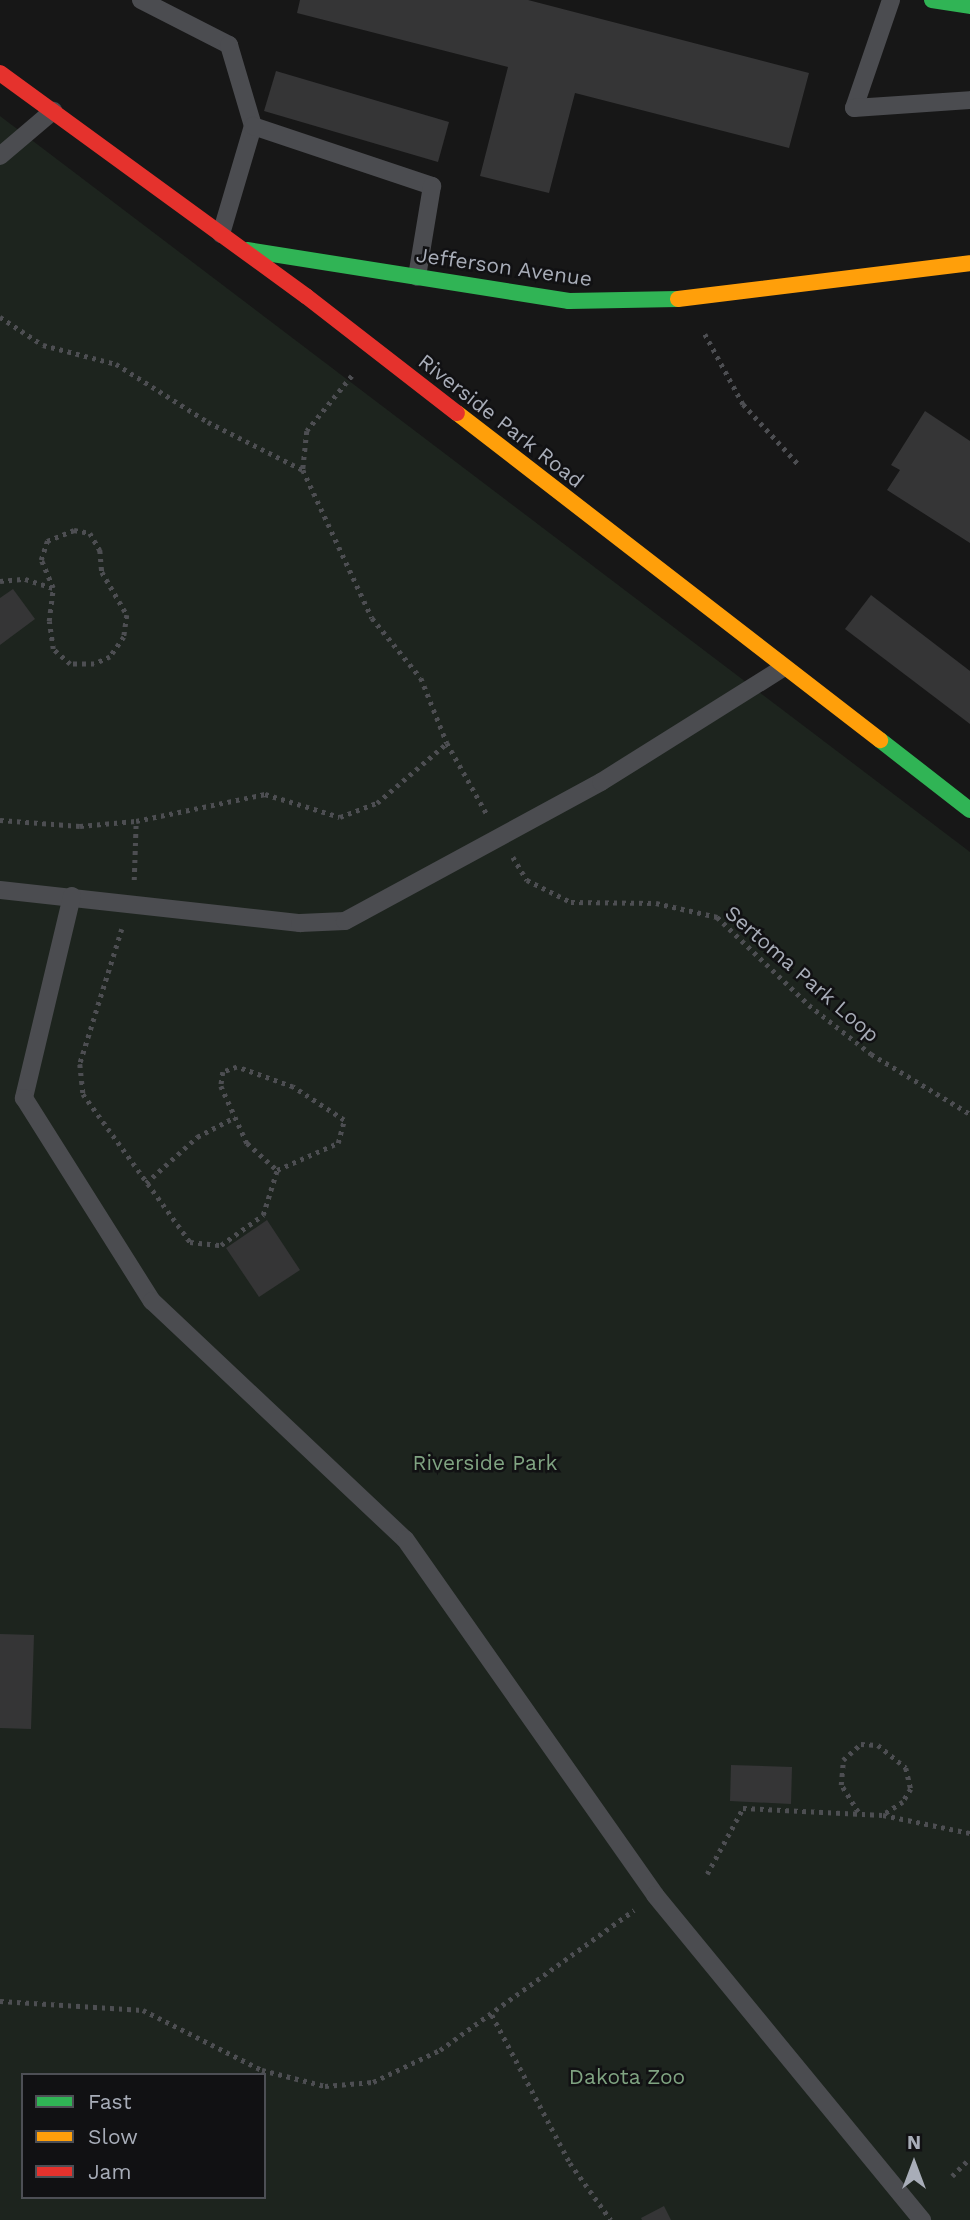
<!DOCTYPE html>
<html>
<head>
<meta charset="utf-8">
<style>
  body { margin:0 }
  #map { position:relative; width:970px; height:2220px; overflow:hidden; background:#171717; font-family:"Work Sans",sans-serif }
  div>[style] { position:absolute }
  .green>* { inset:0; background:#1d241e }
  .building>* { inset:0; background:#353536 }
  .path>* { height:4.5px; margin-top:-2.25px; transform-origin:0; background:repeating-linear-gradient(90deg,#4d4e52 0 3.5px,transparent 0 8.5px) }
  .lane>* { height:18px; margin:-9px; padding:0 9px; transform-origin:9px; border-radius:9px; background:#4b4c50 }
  .fast>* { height:16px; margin:-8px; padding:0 8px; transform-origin:8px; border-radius:8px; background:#30b455 }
  .slow>* { height:16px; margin:-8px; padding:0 8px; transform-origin:8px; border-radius:8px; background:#ff9f0a }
  .jam>* { height:16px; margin:-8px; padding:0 8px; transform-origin:8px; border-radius:8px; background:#e5322d }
  span { translate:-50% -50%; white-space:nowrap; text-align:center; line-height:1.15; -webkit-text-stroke:5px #111113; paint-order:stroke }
  .street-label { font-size:21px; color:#a8adb8 }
  .park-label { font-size:21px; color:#7fa381 }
  .legend { position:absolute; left:21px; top:2073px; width:245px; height:126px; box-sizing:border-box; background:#111113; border:2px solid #4d4f55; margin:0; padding:9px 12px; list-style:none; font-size:21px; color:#a8adb8 }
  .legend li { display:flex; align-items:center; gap:14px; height:35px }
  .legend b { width:35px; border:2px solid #4d4f55 }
  .north { position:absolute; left:879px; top:2129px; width:70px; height:70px; -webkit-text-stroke:5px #111113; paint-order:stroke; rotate:0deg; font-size:19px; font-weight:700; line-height:28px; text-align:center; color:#a8adb8 }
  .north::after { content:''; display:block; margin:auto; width:24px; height:32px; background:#a8adb8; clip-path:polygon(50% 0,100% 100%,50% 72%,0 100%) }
</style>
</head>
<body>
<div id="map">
  <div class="green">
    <i style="clip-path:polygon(evenodd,0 116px,970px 852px,970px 2220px,0 2220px,0 116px,23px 2075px,264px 2075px,264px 2197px,23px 2197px,23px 2075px)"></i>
  </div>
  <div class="building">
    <i style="clip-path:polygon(300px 0,528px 0,809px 73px,789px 148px,575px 93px,549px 193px,480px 176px,508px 67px,297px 13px)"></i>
    <i style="clip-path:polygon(276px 71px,449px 122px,438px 162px,264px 111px)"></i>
    <i style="clip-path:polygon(925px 411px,970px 441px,970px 543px,887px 490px,900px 470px,891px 465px)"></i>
    <i style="clip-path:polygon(13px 589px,35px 619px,0 645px,0 598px)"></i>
    <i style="clip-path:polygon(871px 595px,970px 671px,970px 724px,845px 629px)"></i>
    <i style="clip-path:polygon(267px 1220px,300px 1270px,259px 1297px,226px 1248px)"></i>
    <i style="clip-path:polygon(0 1634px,34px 1635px,31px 1729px,0 1728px)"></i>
    <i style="clip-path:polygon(731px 1765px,792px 1767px,791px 1804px,730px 1801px)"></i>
    <i style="clip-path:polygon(664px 2206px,671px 2220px,642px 2220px,641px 2218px)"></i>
  </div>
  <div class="path">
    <i style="left:0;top:317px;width:51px;rotate:33.1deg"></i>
    <i style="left:43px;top:345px;width:75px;rotate:14.6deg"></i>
    <i style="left:116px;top:364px;width:109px;rotate:32.2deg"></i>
    <i style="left:208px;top:422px;width:106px;rotate:26.8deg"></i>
    <i style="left:705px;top:334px;width:80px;rotate:61.5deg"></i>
    <i style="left:743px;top:404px;width:83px;rotate:47.4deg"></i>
    <i style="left:352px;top:376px;width:71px;rotate:129.3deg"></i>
    <i style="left:307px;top:431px;width:39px;rotate:96deg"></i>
    <i style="left:303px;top:470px;width:163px;rotate:65deg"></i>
    <i style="left:372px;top:618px;width:77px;rotate:50.8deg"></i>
    <i style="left:421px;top:678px;width:70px;rotate:68.2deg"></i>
    <i style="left:74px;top:530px;width:16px;rotate:11deg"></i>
    <i style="left:90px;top:533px;width:20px;rotate:60deg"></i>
    <i style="left:100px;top:550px;width:22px;rotate:85deg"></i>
    <i style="left:102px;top:572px;width:50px;rotate:59.8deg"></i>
    <i style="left:127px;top:615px;width:22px;rotate:98deg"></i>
    <i style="left:124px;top:637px;width:24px;rotate:125deg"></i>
    <i style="left:110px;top:657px;width:17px;rotate:156deg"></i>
    <i style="left:94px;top:664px;width:24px;rotate:180deg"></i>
    <i style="left:70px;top:664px;width:23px;rotate:-139deg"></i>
    <i style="left:53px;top:649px;width:28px;rotate:-98deg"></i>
    <i style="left:49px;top:621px;width:33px;rotate:-83deg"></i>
    <i style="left:53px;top:588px;width:30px;rotate:-113deg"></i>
    <i style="left:41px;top:560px;width:20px;rotate:-72deg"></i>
    <i style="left:47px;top:541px;width:29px;rotate:-22deg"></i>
    <i style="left:0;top:581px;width:25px;rotate:-5deg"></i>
    <i style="left:25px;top:579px;width:29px;rotate:18deg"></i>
    <i style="left:0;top:820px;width:80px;rotate:4.3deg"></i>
    <i style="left:80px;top:826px;width:56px;rotate:-5.1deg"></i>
    <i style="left:136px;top:821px;width:132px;rotate:-11.8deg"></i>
    <i style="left:265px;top:794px;width:78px;rotate:17deg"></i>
    <i style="left:340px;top:817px;width:40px;rotate:-21deg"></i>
    <i style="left:377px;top:803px;width:92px;rotate:-40.6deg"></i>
    <i style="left:447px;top:743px;width:84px;rotate:60.7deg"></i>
    <i style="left:513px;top:857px;width:27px;rotate:59deg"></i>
    <i style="left:527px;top:880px;width:49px;rotate:26.6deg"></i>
    <i style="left:571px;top:902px;width:85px;rotate:0.7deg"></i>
    <i style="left:656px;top:903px;width:63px;rotate:12.9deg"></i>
    <i style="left:717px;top:917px;width:127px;rotate:43.7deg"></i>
    <i style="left:809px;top:1005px;width:79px;rotate:38.3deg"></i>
    <i style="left:871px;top:1054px;width:116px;rotate:31.2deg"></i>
    <i style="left:134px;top:880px;width:59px;rotate:-88.1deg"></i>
    <i style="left:122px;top:929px;width:141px;rotate:107.3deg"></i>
    <i style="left:80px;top:1064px;width:30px;rotate:84deg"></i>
    <i style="left:83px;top:1094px;width:183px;rotate:54.1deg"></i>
    <i style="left:190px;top:1242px;width:31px;rotate:6deg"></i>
    <i style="left:221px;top:1245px;width:52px;rotate:-35.5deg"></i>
    <i style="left:263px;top:1215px;width:47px;rotate:-72.7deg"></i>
    <i style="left:277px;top:1170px;width:67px;rotate:-23.9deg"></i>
    <i style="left:338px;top:1143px;width:24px;rotate:-75deg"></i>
    <i style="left:344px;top:1120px;width:61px;rotate:-147.1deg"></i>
    <i style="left:293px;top:1087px;width:59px;rotate:-160.3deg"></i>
    <i style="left:237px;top:1067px;width:15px;rotate:160deg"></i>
    <i style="left:223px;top:1072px;width:14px;rotate:98deg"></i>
    <i style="left:221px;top:1086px;width:63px;rotate:65.5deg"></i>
    <i style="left:247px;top:1143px;width:40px;rotate:42deg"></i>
    <i style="left:146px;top:1183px;width:69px;rotate:-42deg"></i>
    <i style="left:197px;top:1137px;width:43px;rotate:-27.8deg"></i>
    <i style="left:858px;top:1812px;width:32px;rotate:-122deg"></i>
    <i style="left:841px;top:1785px;width:25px;rotate:-85deg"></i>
    <i style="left:843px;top:1760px;width:24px;rotate:-42deg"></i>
    <i style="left:861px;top:1744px;width:17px;rotate:3deg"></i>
    <i style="left:878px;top:1745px;width:36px;rotate:39deg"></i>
    <i style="left:906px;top:1768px;width:22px;rotate:77deg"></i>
    <i style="left:911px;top:1789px;width:15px;rotate:122deg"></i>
    <i style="left:903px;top:1802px;width:24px;rotate:147deg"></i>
    <i style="left:707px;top:1874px;width:75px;rotate:-61.4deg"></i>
    <i style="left:743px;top:1808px;width:140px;rotate:2.9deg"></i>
    <i style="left:883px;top:1815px;width:89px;rotate:11.7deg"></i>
    <i style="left:0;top:2001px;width:143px;rotate:3.6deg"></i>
    <i style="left:143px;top:2010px;width:133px;rotate:26.8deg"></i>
    <i style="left:262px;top:2070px;width:65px;rotate:14.3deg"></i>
    <i style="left:325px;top:2086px;width:48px;rotate:-4.8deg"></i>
    <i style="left:373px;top:2082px;width:74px;rotate:-25.5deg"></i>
    <i style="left:440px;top:2050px;width:239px;rotate:-35.8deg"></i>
    <i style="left:492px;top:2015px;width:167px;rotate:62.2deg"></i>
    <i style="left:570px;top:2163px;width:70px;rotate:54.3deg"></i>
    <i style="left:952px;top:2176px;width:25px;rotate:-45deg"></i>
  </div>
  <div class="lane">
    <i style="left:141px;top:0;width:99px;rotate:27.1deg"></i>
    <i style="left:229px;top:45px;width:84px;rotate:73.5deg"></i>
    <i style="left:891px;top:0;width:114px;rotate:108.9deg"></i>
    <i style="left:854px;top:108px;width:116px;rotate:-3.9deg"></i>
    <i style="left:0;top:156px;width:70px;rotate:-40.3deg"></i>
    <i style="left:221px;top:234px;width:113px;rotate:-73.5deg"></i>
    <i style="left:253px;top:126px;width:189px;rotate:18.5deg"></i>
    <i style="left:432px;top:186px;width:92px;rotate:99.4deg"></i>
    <i style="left:0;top:890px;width:302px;rotate:6.3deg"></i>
    <i style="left:300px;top:923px;width:45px;rotate:-2.5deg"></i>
    <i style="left:345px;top:921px;width:291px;rotate:-28.5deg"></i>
    <i style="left:601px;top:782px;width:215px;rotate:-32.1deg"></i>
    <i style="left:72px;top:896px;width:208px;rotate:103.4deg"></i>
    <i style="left:24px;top:1098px;width:240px;rotate:57.8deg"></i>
    <i style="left:152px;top:1301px;width:347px;rotate:43.3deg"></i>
    <i style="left:405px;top:1539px;width:435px;rotate:54.9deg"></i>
    <i style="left:655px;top:1895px;width:421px;rotate:50.6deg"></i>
  </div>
  <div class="fast">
    <i style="left:932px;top:0;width:38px;rotate:9deg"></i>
    <i style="left:247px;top:250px;width:326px;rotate:9deg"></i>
    <i style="left:569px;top:301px;width:109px;rotate:-1.1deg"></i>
    <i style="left:880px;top:740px;width:114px;rotate:37.9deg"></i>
  </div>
  <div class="slow">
    <i style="left:678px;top:299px;width:294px;rotate:-7deg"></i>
    <i style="left:457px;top:413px;width:535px;rotate:37.71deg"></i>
  </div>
  <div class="jam">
    <i style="left:0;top:73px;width:379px;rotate:36.1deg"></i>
    <i style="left:306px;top:296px;width:191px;rotate:37.8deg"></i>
  </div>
  <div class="street-label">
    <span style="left:504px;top:267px;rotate:8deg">Jefferson Avenue</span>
    <span style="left:501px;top:421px;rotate:38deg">Riverside Park Road</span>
    <span style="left:802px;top:974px;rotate:41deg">Sertoma Park Loop</span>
  </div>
  <div class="park-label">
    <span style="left:485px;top:1463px">Riverside Park</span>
    <span style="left:627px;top:2077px">Dakota Zoo</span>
  </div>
  <ul class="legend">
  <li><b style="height:9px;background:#30b455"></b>Fast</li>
  <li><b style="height:9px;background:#ff9f0a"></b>Slow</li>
  <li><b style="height:9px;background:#e5322d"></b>Jam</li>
  </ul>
  <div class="north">N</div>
</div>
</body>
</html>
